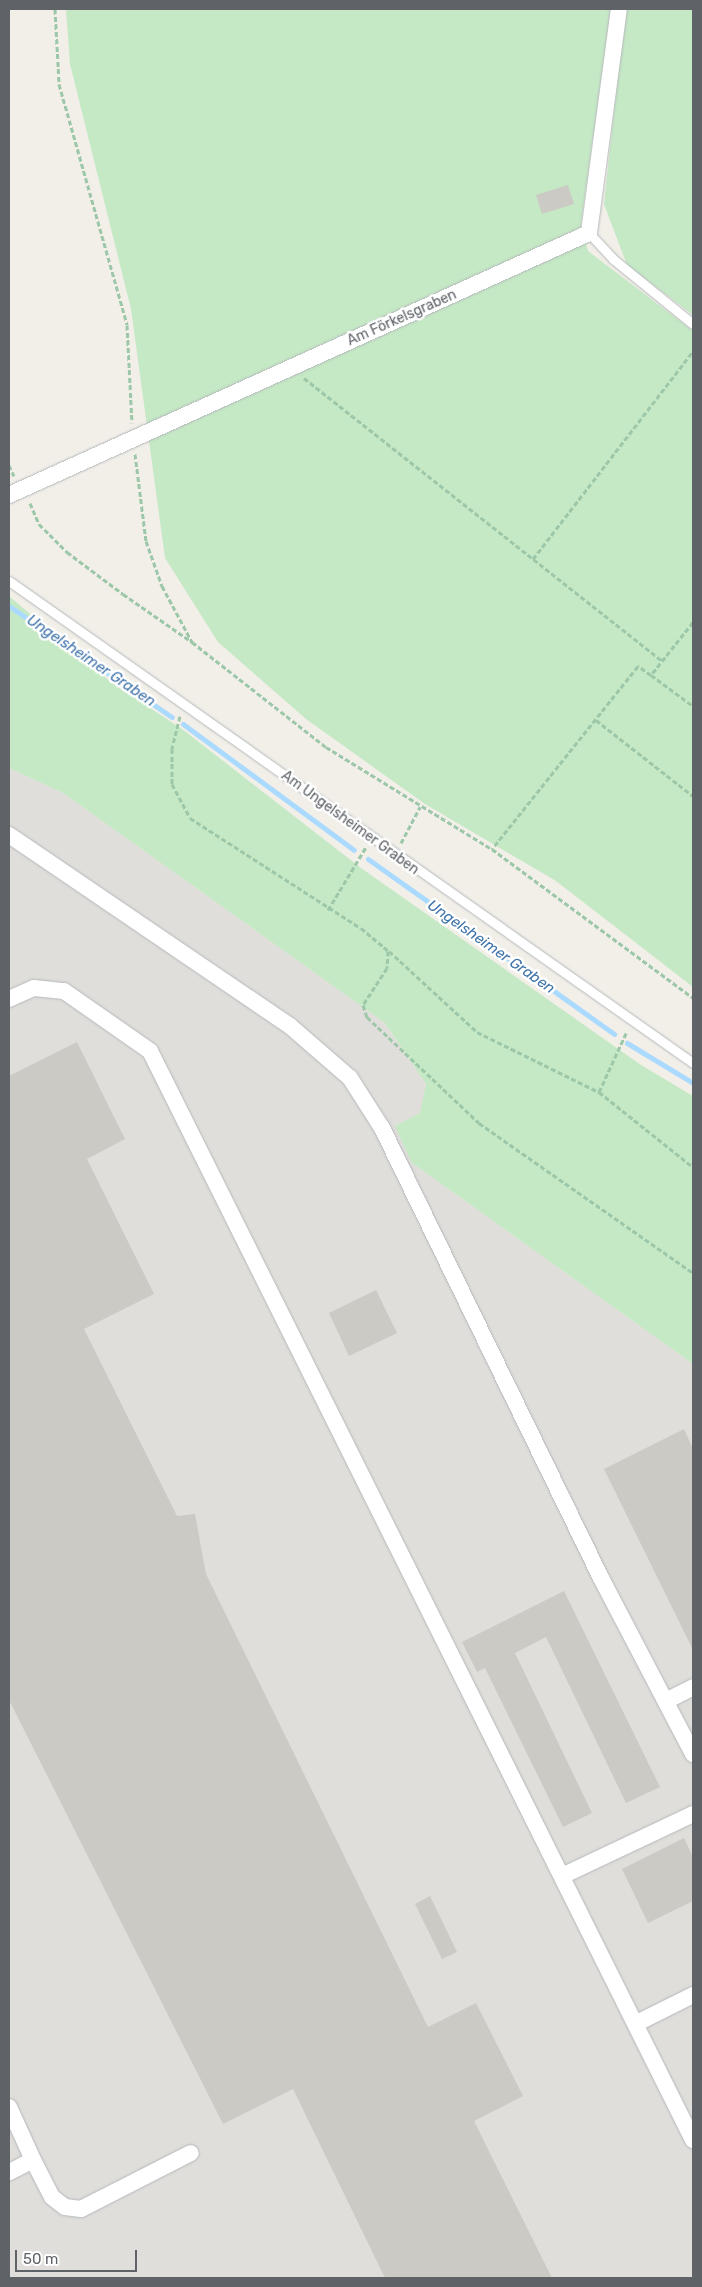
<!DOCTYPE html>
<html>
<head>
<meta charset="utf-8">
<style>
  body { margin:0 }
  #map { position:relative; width:702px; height:2287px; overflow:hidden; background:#f1efe8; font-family:Rubik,sans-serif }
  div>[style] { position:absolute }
  .industrial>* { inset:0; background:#e0deda }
  .green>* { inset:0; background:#c5e8c5 }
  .stream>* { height:5px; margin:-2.5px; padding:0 2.5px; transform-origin:2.5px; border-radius:2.5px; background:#aadaff }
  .building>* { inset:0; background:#cccac5 }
  .path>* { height:3px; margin-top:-1.5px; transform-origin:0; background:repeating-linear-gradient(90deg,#9cc7a9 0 5px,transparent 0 7.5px) }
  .roads { filter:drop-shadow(0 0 1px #b5b8bc) drop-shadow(0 0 1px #b5b8bc) }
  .lane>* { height:9px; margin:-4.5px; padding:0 4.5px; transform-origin:4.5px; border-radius:4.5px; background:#fff }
  .street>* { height:16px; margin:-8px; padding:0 8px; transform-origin:8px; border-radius:8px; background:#fff }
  span { translate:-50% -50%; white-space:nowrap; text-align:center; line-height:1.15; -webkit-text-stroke:5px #fff; paint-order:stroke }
  .street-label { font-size:14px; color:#5f6368 }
  .water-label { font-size:15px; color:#4174aa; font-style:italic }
  .frame { position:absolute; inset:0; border:10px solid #5f6368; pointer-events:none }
  .scale { position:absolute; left:15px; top:2250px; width:122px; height:22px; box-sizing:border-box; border:2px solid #5f6368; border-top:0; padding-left:6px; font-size:15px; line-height:18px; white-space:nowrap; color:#5f6368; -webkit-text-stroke:4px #fff; paint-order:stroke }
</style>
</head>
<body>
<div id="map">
  <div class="industrial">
    <i style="clip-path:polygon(9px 768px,63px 793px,385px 1023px,426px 1084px,412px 1163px,693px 1364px,693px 2278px,9px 2278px)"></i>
  </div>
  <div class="green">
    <i style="clip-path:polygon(66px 9px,611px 9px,581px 224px,588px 251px,693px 331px,693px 987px,556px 881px,425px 804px,306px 719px,218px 642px,165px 558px,131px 309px,70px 64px)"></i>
    <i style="clip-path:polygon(625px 9px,693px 9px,693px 315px,627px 265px,604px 204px)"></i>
    <i style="clip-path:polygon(9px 596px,112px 683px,182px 729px,361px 868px,641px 1065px,693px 1096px,693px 1364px,412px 1163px,395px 1126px,420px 1113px,426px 1084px,385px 1023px,63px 793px,9px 768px)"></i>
  </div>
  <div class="stream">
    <i style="left:9px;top:606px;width:197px;rotate:34.3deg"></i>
    <i style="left:183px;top:724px;width:212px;rotate:36.4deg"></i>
    <i style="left:368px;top:859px;width:302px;rotate:35.4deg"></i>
    <i style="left:627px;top:1043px;width:77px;rotate:31.2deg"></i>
  </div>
  <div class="building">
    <i style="clip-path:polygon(568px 185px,574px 204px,542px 214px,536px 195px)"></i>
    <i style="clip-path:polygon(77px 1042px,125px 1139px,87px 1159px,154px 1294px,84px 1329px,177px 1516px,195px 1514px,206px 1574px,428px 2027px,476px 2003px,523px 2096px,474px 2121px,552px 2278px,385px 2278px,293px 2089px,223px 2124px,9px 1700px,9px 1076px)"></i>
    <i style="clip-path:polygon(376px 1290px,397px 1333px,349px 1356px,329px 1313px)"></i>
    <i style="clip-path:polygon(684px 1429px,693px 1449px,693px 1650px,604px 1469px)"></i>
    <i style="clip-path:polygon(564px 1591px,660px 1787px,626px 1803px,546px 1637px,515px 1653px,592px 1813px,563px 1827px,485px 1668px,477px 1672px,462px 1642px)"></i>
    <i style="clip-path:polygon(684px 1838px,693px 1857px,693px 1901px,648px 1923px,622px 1869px)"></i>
    <i style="clip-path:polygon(430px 1896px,457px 1952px,442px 1959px,415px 1904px)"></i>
  </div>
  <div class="path">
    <i style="left:55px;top:9px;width:75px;rotate:86.9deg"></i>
    <i style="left:59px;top:84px;width:250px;rotate:74.2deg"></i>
    <i style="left:127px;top:325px;width:98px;rotate:87.1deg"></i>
    <i style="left:304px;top:378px;width:456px;rotate:38.3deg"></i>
    <i style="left:135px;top:454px;width:88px;rotate:82.8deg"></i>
    <i style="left:146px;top:541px;width:48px;rotate:70.4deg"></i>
    <i style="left:162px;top:586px;width:64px;rotate:61.8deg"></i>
    <i style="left:9px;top:465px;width:12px;rotate:66deg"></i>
    <i style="left:30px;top:503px;width:23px;rotate:67deg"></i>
    <i style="left:39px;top:524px;width:40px;rotate:45deg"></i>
    <i style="left:67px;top:552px;width:70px;rotate:36.9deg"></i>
    <i style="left:123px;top:594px;width:84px;rotate:34.8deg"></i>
    <i style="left:192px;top:642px;width:170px;rotate:38.1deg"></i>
    <i style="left:326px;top:747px;width:195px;rotate:31.6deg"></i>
    <i style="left:533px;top:559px;width:262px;rotate:-52.4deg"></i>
    <i style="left:693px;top:622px;width:68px;rotate:128.4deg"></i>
    <i style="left:651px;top:675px;width:52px;rotate:36.4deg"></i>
    <i style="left:651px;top:675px;width:16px;rotate:-145deg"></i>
    <i style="left:638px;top:666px;width:234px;rotate:128.6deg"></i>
    <i style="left:492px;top:849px;width:250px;rotate:36.5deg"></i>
    <i style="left:180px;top:716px;width:34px;rotate:104deg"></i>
    <i style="left:172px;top:749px;width:35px;rotate:90deg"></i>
    <i style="left:172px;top:784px;width:38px;rotate:62deg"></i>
    <i style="left:190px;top:818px;width:203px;rotate:32.8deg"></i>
    <i style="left:361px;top:928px;width:35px;rotate:40deg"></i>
    <i style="left:388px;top:951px;width:17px;rotate:93deg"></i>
    <i style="left:387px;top:968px;width:44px;rotate:123deg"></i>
    <i style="left:363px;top:1005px;width:13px;rotate:72deg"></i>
    <i style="left:367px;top:1017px;width:154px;rotate:43.4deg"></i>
    <i style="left:479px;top:1123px;width:261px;rotate:35deg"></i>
    <i style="left:596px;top:720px;width:123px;rotate:38.1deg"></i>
    <i style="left:401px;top:843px;width:41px;rotate:-62.2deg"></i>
    <i style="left:328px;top:910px;width:74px;rotate:-58.9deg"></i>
    <i style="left:389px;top:951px;width:120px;rotate:42.6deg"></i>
    <i style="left:477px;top:1032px;width:136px;rotate:26.2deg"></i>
    <i style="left:599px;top:1092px;width:120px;rotate:38.6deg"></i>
    <i style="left:599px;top:1092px;width:67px;rotate:-65.3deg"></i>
  </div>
  <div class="roads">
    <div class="lane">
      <i style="left:589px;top:233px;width:35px;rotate:47deg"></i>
      <i style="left:613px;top:259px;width:103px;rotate:39.1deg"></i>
      <i style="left:9px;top:581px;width:837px;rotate:35.17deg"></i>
    </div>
    <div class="street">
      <i style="left:9px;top:495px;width:636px;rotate:-24.31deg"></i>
      <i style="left:589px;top:233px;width:226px;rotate:-82.4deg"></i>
      <i style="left:9px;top:835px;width:340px;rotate:34.2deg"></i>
      <i style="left:290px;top:1026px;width:79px;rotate:40.9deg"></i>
      <i style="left:350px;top:1078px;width:59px;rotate:57.4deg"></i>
      <i style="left:382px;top:1128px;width:500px;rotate:64.05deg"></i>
      <i style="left:601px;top:1578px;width:199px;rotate:62.4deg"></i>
      <i style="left:9px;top:999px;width:27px;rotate:-24deg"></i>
      <i style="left:34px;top:988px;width:30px;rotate:6deg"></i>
      <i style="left:64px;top:991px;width:105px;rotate:34.9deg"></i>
      <i style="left:150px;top:1051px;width:1217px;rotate:63.5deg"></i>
      <i style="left:666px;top:1701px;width:30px;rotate:-27deg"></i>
      <i style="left:562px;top:1876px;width:145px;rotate:-25.3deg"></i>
      <i style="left:637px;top:2023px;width:63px;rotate:-26.6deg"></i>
      <i style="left:9px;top:2107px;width:58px;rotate:65.6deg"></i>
      <i style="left:33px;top:2160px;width:27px;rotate:153deg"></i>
      <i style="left:33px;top:2160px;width:42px;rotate:62.8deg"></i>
      <i style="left:52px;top:2197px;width:16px;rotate:38deg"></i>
      <i style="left:65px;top:2207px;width:16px;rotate:7deg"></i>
      <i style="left:81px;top:2209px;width:123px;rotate:-27deg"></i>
    </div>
  </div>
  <div class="street-label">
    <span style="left:402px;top:318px;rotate:-24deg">Am Förkelsgraben</span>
    <span style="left:350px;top:823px;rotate:36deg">Am Ungelsheimer Graben</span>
  </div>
  <div class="water-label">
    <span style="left:91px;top:661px;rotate:34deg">Ungelsheimer Graben</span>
    <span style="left:491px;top:947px;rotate:35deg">Ungelsheimer Graben</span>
  </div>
  <div class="frame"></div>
  <div class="scale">50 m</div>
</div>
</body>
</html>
